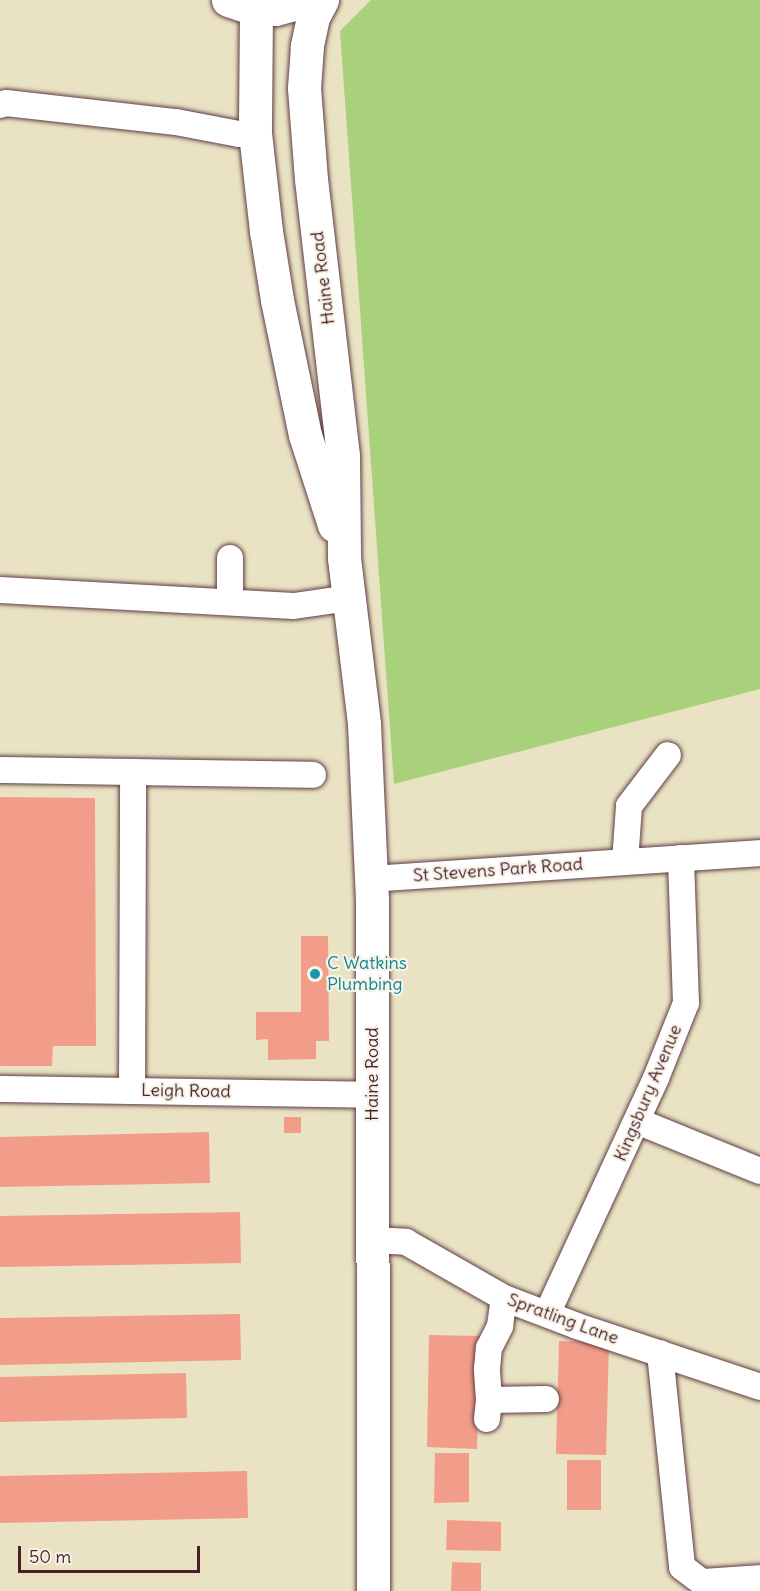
<!DOCTYPE html>
<html>
<head>
<meta charset="utf-8">
<style>
  body { margin:0 }
  #map { position:relative; width:760px; height:1591px; overflow:hidden; background:#e9e3c4; font-family:Delius,sans-serif }
  div>[style] { position:absolute }
  .green>* { inset:0; background:#a9d07a }
  .building>* { inset:0; background:#f29d89 }
  .roads { filter:drop-shadow(0 0 2px #623c42) drop-shadow(0 0 2px #623c42) }
  .minor>* { height:26px; margin:-13px; padding:0 13px; transform-origin:13px; border-radius:13px; background:#fff }
  .major>* { height:33px; margin:-16.5px; padding:0 16.5px; transform-origin:16.5px; border-radius:16.5px; background:#fff }
  .dots>* { width:16px; height:16px; translate:-50% -50%; box-sizing:border-box; border:3px solid #f7f3e8; border-radius:50% }
  span { translate:-50% -50%; white-space:nowrap; text-align:center; line-height:1.15; -webkit-text-stroke:4.5px #f7f3e8; paint-order:stroke }
  .street-label { font-size:18px; color:#4a1f2b }
  .culture-label { font-size:18px; color:#0d838f }
  .left { translate:0 -50%; text-align:left }
  .scale { position:absolute; left:18px; top:1546px; width:182px; height:27px; box-sizing:border-box; border:3px solid #4a1f2b; border-top:0; padding-left:8px; font-size:18px; line-height:21px; white-space:nowrap; color:#4a1f2b; -webkit-text-stroke:4px #f7f3e8; paint-order:stroke }
</style>
</head>
<body>
<div id="map">
  <div class="green">
    <i style="clip-path:polygon(371px 0,760px 0,760px 689px,394px 784px,340px 31px)"></i>
  </div>
  <div class="building">
    <i style="clip-path:polygon(0 797px,95px 798px,96px 1046px,53px 1046px,52px 1066px,0 1066px)"></i>
    <i style="clip-path:polygon(301px 936px,328px 936px,329px 1041px,316px 1041px,316px 1059px,268px 1060px,268px 1039px,256px 1040px,256px 1012px,301px 1012px)"></i>
    <i style="clip-path:polygon(284px 1117px,301px 1117px,301px 1133px,284px 1133px)"></i>
    <i style="clip-path:polygon(209px 1132px,210px 1183px,0 1187px,0 1137px)"></i>
    <i style="clip-path:polygon(240px 1212px,241px 1263px,0 1267px,0 1216px)"></i>
    <i style="clip-path:polygon(240px 1314px,241px 1360px,0 1365px,0 1318px)"></i>
    <i style="clip-path:polygon(429px 1335px,480px 1336px,477px 1449px,427px 1447px)"></i>
    <i style="clip-path:polygon(559px 1341px,609px 1342px,606px 1455px,556px 1454px)"></i>
    <i style="clip-path:polygon(186px 1373px,187px 1418px,0 1422px,0 1377px)"></i>
    <i style="clip-path:polygon(435px 1453px,469px 1453px,469px 1502px,434px 1503px)"></i>
    <i style="clip-path:polygon(567px 1460px,601px 1460px,601px 1510px,567px 1510px)"></i>
    <i style="clip-path:polygon(247px 1471px,248px 1518px,0 1523px,0 1476px)"></i>
    <i style="clip-path:polygon(447px 1520px,501px 1522px,501px 1551px,446px 1550px)"></i>
    <i style="clip-path:polygon(452px 1562px,481px 1563px,481px 1591px,451px 1591px)"></i>
  </div>
  <div class="roads">
    <div class="minor">
      <i style="left:0;top:105px;width:6px;rotate:-18deg"></i>
      <i style="left:6px;top:103px;width:171px;rotate:6.4deg"></i>
      <i style="left:176px;top:122px;width:64px;rotate:10.8deg"></i>
      <i style="left:239px;top:134px;width:16px;rotate:-4deg"></i>
      <i style="left:0;top:590px;width:294px;rotate:3.1deg"></i>
      <i style="left:294px;top:606px;width:57px;rotate:-8.1deg"></i>
      <i style="left:230px;top:601px;width:43px;rotate:-90deg"></i>
      <i style="left:0;top:770px;width:313px;rotate:0.9deg"></i>
      <i style="left:625px;top:862px;width:56px;rotate:-85.9deg"></i>
      <i style="left:629px;top:806px;width:64px;rotate:-52.6deg"></i>
      <i style="left:370px;top:879px;width:391px;rotate:-3.8deg"></i>
      <i style="left:0;top:1089px;width:372px;rotate:0.9deg"></i>
      <i style="left:132px;top:1091px;width:319px;rotate:-89.8deg"></i>
      <i style="left:637px;top:1121px;width:133px;rotate:22.1deg"></i>
      <i style="left:373px;top:1240px;width:33px;rotate:3deg"></i>
      <i style="left:406px;top:1242px;width:113px;rotate:29.7deg"></i>
      <i style="left:504px;top:1298px;width:78px;rotate:21deg"></i>
      <i style="left:577px;top:1326px;width:193px;rotate:18.4deg"></i>
      <i style="left:547px;top:1314px;width:260px;rotate:-65.2deg"></i>
      <i style="left:656px;top:1078px;width:81px;rotate:-68.2deg"></i>
      <i style="left:686px;top:1003px;width:145px;rotate:-92deg"></i>
      <i style="left:660px;top:1353px;width:215px;rotate:84.1deg"></i>
      <i style="left:682px;top:1567px;width:25px;rotate:37deg"></i>
      <i style="left:702px;top:1582px;width:58px;rotate:-3.9deg"></i>
      <i style="left:489px;top:1400px;width:57px;rotate:-1deg"></i>
      <i style="left:487px;top:1419px;width:19px;rotate:-84deg"></i>
      <i style="left:489px;top:1400px;width:31px;rotate:-94deg"></i>
      <i style="left:487px;top:1369px;width:21px;rotate:-85deg"></i>
      <i style="left:489px;top:1348px;width:25px;rotate:-63deg"></i>
      <i style="left:500px;top:1326px;width:28px;rotate:-82deg"></i>
    </div>
    <div class="major">
      <i style="left:228px;top:0;width:29px;rotate:18deg"></i>
      <i style="left:256px;top:9px;width:19px"></i>
      <i style="left:275px;top:9px;width:35px;rotate:-15deg"></i>
      <i style="left:322px;top:0;width:19px;rotate:118deg"></i>
      <i style="left:313px;top:17px;width:30px;rotate:102deg"></i>
      <i style="left:307px;top:46px;width:42px;rotate:94.1deg"></i>
      <i style="left:304px;top:88px;width:91px;rotate:85.6deg"></i>
      <i style="left:311px;top:179px;width:279px;rotate:83.4deg"></i>
      <i style="left:343px;top:456px;width:102px;rotate:89.4deg"></i>
      <i style="left:344px;top:558px;width:167px;rotate:83.1deg"></i>
      <i style="left:364px;top:724px;width:176px;rotate:87.4deg"></i>
      <i style="left:372px;top:900px;width:691px;rotate:89.92deg"></i>
      <i style="left:256px;top:9px;width:124px;rotate:90.5deg"></i>
      <i style="left:255px;top:133px;width:99px;rotate:83.6deg"></i>
      <i style="left:266px;top:231px;width:70px;rotate:80.9deg"></i>
      <i style="left:277px;top:300px;width:138px;rotate:78.3deg"></i>
      <i style="left:305px;top:435px;width:95px;rotate:72.1deg"></i>
    </div>
  </div>
  <div class="dots">
    <i style="left:315px;top:974px;background:#0f9aa8"></i>
  </div>
  <div class="street-label">
    <span style="left:323px;top:278px;rotate:-97deg">Haine Road</span>
    <span style="left:498px;top:870px;rotate:-4deg">St Stevens Park Road</span>
    <span style="left:372px;top:1074px;rotate:-90deg">Haine Road</span>
    <span style="left:186px;top:1091px;rotate:1deg">Leigh Road</span>
    <span style="left:648px;top:1093px;rotate:-67deg">Kingsbury Avenue</span>
    <span style="left:563px;top:1319px;rotate:20deg">Spratling Lane</span>
  </div>
  <div class="culture-label">
    <span class="left" style="left:327px;top:974px">C Watkins<br>Plumbing</span>
  </div>
  <div class="scale">50 m</div>
</div>
</body>
</html>
